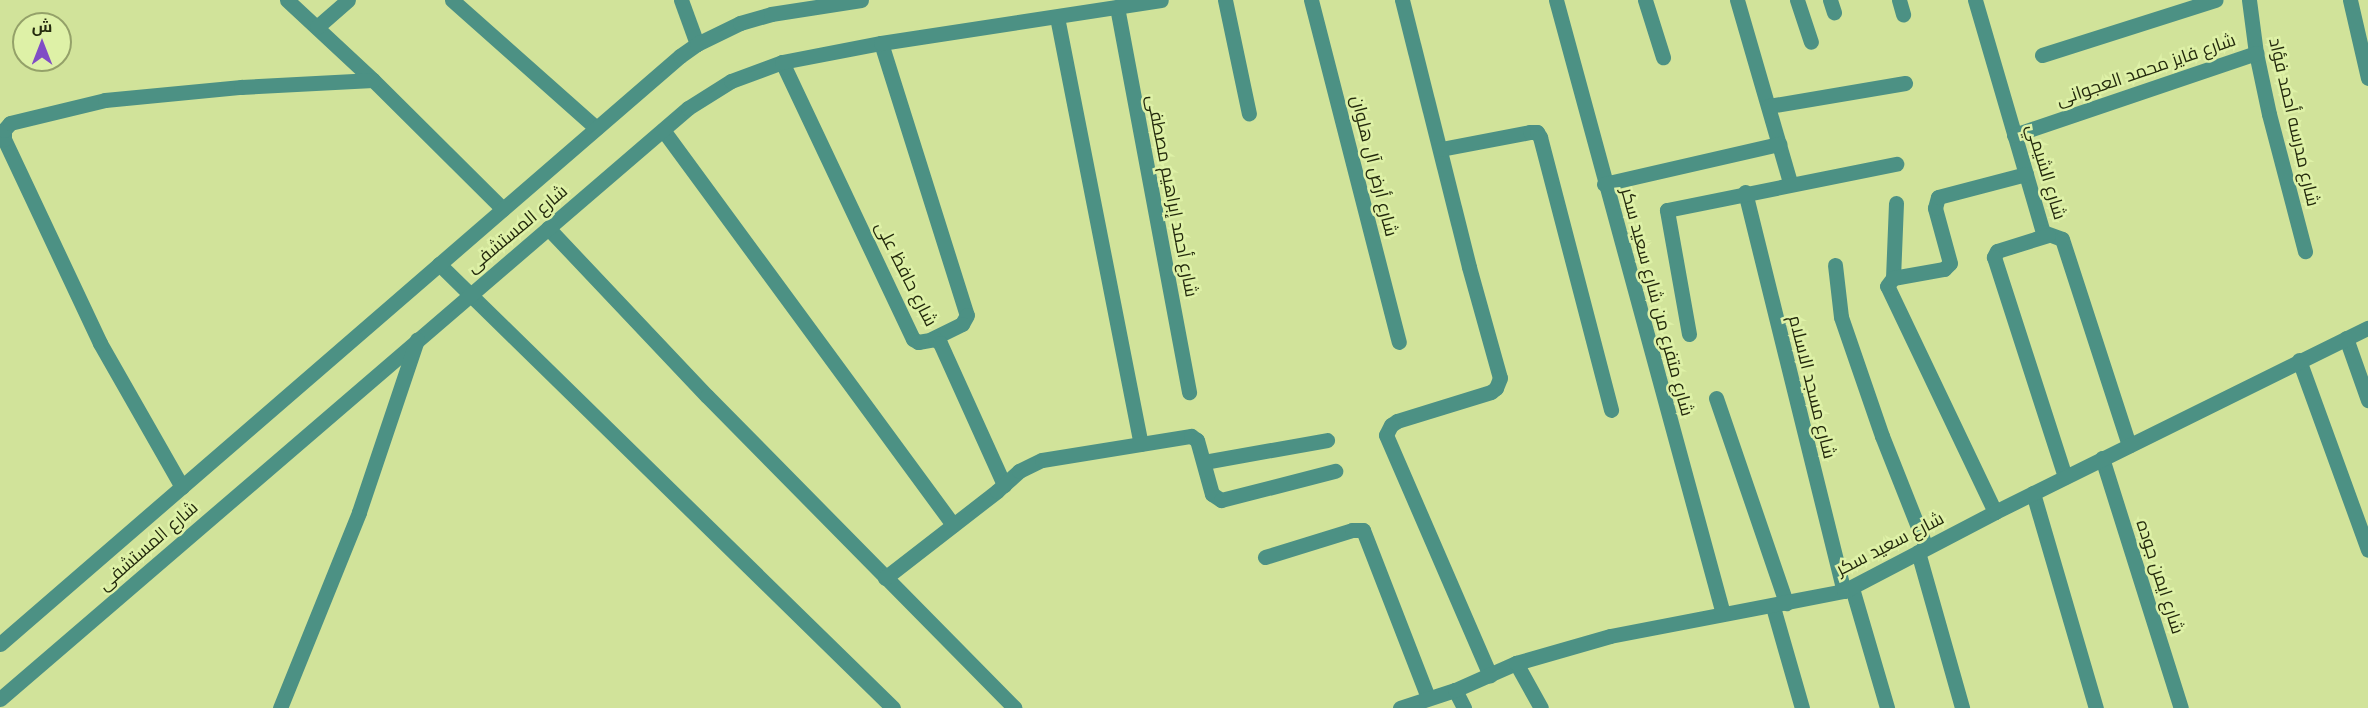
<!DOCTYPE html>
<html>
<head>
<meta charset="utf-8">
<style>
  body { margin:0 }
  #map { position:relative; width:2368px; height:708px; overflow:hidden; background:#d1e39a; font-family:Quicksand,Cairo,sans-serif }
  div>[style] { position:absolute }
  .minor>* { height:15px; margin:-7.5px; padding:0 7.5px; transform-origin:7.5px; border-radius:7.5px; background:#4c9184 }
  span { translate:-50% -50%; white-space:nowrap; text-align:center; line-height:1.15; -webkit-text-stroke:5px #def1a7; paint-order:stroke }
  .street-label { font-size:18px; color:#242a0d }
  .north { position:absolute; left:12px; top:12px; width:60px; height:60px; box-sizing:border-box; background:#def1a7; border:2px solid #94a169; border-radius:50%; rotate:0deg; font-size:16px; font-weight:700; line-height:24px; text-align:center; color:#242a0d }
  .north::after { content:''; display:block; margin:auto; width:21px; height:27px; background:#804dc5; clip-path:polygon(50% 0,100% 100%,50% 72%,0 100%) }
</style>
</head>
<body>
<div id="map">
  <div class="minor">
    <i style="left:287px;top:0;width:117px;rotate:42.9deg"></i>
    <i style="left:373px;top:80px;width:183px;rotate:44.8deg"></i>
    <i style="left:452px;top:0;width:193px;rotate:41.6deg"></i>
    <i style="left:681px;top:0;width:47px;rotate:70deg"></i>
    <i style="left:1225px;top:0;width:116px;rotate:78.1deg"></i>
    <i style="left:1311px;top:0;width:353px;rotate:75.6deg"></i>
    <i style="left:1402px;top:0;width:275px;rotate:75.9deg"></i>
    <i style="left:1469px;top:267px;width:115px;rotate:74.4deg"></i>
    <i style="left:1500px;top:378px;width:11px;rotate:112deg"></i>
    <i style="left:1496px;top:388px;width:6px;rotate:141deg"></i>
    <i style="left:1491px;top:392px;width:98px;rotate:162.9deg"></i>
    <i style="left:1397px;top:421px;width:7px;rotate:146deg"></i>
    <i style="left:1391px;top:425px;width:11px;rotate:117deg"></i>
    <i style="left:1386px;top:435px;width:262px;rotate:66.6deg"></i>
    <i style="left:1556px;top:0;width:636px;rotate:74.78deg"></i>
    <i style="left:1645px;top:0;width:60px;rotate:72.5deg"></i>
    <i style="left:1737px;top:0;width:191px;rotate:73.8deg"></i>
    <i style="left:1797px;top:0;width:44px;rotate:71.6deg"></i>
    <i style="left:1830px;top:0;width:13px;rotate:72deg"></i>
    <i style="left:1899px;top:0;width:15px;rotate:74deg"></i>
    <i style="left:1975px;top:0;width:242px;rotate:73.7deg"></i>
    <i style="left:2043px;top:232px;width:20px;rotate:20deg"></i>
    <i style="left:2062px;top:239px;width:217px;rotate:72deg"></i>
    <i style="left:2249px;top:0;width:53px;rotate:82.5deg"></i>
    <i style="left:2256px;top:53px;width:62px;rotate:78deg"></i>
    <i style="left:2269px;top:114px;width:142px;rotate:75.3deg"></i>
    <i style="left:2350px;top:0;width:80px;rotate:77deg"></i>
    <i style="left:1117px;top:7px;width:392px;rotate:79.4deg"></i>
    <i style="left:1057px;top:17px;width:435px;rotate:78.9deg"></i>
    <i style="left:317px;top:27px;width:41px;rotate:-41.1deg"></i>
    <i style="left:881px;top:43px;width:285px;rotate:72.5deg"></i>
    <i style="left:967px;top:315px;width:10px;rotate:119deg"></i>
    <i style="left:962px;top:324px;width:34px;rotate:154deg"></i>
    <i style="left:2042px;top:55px;width:182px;rotate:-17.6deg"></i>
    <i style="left:782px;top:62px;width:306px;rotate:64.7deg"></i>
    <i style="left:913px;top:339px;width:6px;rotate:31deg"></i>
    <i style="left:918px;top:342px;width:17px;rotate:-10deg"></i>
    <i style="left:935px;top:339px;width:6px;rotate:39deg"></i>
    <i style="left:940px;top:343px;width:156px;rotate:65.7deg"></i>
    <i style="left:1769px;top:106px;width:138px;rotate:-9.6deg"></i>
    <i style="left:663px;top:130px;width:490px;rotate:53.7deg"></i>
    <i style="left:2014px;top:135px;width:256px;rotate:-18.7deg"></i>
    <i style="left:1441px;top:149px;width:91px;rotate:-10.8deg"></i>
    <i style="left:1530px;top:132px;width:7px"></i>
    <i style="left:1537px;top:132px;width:6px;rotate:59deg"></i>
    <i style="left:1540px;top:137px;width:282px;rotate:75.4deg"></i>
    <i style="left:1604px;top:184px;width:180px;rotate:-12.9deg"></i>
    <i style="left:1745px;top:192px;width:411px;rotate:76.1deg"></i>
    <i style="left:548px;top:228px;width:231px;rotate:46.6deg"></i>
    <i style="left:707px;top:396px;width:438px;rotate:45.4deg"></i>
    <i style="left:2048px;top:235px;width:53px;rotate:162.6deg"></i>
    <i style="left:1997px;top:251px;width:7px;rotate:117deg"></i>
    <i style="left:1994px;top:257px;width:231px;rotate:72.1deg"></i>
    <i style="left:439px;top:264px;width:635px;rotate:44.36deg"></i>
    <i style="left:1835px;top:265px;width:52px;rotate:83.4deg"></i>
    <i style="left:1841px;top:317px;width:126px;rotate:71deg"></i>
    <i style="left:1882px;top:436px;width:119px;rotate:68.4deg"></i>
    <i style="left:1893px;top:278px;width:75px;rotate:-87.7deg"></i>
    <i style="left:1689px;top:334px;width:126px;rotate:-100.1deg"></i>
    <i style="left:1667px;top:210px;width:234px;rotate:-11.4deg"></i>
    <i style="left:2346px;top:338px;width:66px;rotate:70.5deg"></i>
    <i style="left:2299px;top:360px;width:202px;rotate:70deg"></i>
    <i style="left:1716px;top:398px;width:217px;rotate:71.1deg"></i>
    <i style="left:2102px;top:458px;width:262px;rotate:72.5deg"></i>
    <i style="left:1204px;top:462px;width:125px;rotate:-10.1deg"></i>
    <i style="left:182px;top:487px;width:166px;rotate:-119.7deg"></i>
    <i style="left:100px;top:343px;width:225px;rotate:-115.2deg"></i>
    <i style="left:4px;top:139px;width:9px;rotate:-90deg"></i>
    <i style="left:4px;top:130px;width:9px;rotate:-49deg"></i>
    <i style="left:10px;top:123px;width:98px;rotate:-13.6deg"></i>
    <i style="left:105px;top:100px;width:137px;rotate:-5.5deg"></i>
    <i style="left:241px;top:87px;width:132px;rotate:-3deg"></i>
    <i style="left:2033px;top:493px;width:224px;rotate:73.7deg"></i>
    <i style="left:1995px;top:512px;width:250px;rotate:-115.5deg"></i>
    <i style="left:1887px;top:286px;width:10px;rotate:-53deg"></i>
    <i style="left:1893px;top:278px;width:52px;rotate:-10deg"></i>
    <i style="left:1944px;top:269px;width:8px;rotate:-45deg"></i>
    <i style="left:1950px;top:263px;width:57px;rotate:-105.3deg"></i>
    <i style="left:1935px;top:208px;width:11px;rotate:-75deg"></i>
    <i style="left:1938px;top:197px;width:91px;rotate:-14.6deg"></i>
    <i style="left:1918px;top:552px;width:162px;rotate:74.2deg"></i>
    <i style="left:1265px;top:557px;width:91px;rotate:-17.2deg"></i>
    <i style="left:1352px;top:530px;width:11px"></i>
    <i style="left:1363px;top:530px;width:180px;rotate:68.8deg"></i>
    <i style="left:885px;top:578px;width:142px;rotate:-37.8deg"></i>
    <i style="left:997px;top:491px;width:30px;rotate:-42deg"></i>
    <i style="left:1019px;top:471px;width:25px;rotate:-26deg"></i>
    <i style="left:1042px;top:460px;width:151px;rotate:-9.2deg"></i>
    <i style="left:1191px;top:436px;width:7px;rotate:34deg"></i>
    <i style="left:1197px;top:440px;width:56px;rotate:74.5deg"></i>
    <i style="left:1212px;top:494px;width:11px;rotate:34deg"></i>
    <i style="left:1221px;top:500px;width:118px;rotate:-14.3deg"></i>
    <i style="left:1852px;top:588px;width:125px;rotate:73.7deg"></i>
    <i style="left:1773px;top:607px;width:105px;rotate:74deg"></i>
    <i style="left:0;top:644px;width:899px;rotate:-40.85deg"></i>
    <i style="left:680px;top:56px;width:21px;rotate:-35deg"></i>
    <i style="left:697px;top:44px;width:48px;rotate:-26deg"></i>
    <i style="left:740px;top:23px;width:32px;rotate:-16deg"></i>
    <i style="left:771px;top:14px;width:91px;rotate:-8.8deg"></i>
    <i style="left:1516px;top:663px;width:51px;rotate:60.9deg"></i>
    <i style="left:1455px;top:690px;width:20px;rotate:63deg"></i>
    <i style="left:0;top:699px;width:907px;rotate:-40.66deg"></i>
    <i style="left:688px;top:108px;width:51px;rotate:-32.1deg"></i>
    <i style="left:731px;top:81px;width:54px;rotate:-20.4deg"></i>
    <i style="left:782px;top:62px;width:101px;rotate:-10.9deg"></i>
    <i style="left:881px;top:43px;width:283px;rotate:-8.7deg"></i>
    <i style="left:280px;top:708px;width:211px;rotate:-68deg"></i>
    <i style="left:359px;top:512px;width:182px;rotate:-71.4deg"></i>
    <i style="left:1400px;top:708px;width:58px;rotate:-18.1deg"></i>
    <i style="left:1455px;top:690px;width:67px;rotate:-23.9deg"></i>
    <i style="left:1516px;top:663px;width:98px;rotate:-16deg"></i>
    <i style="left:1610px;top:636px;width:238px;rotate:-10.9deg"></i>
    <i style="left:1844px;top:591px;width:170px;rotate:-27.6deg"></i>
    <i style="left:1995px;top:512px;width:416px;rotate:-26.3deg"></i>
  </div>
  <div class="street-label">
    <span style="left:2146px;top:70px;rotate:-19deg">شارع فايز محمد العجوانى</span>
    <span style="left:2294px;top:122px;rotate:77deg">شارع مدرسه أحمد فؤاد</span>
    <span style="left:1374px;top:166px;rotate:76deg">شارع أرض آل هلوان</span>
    <span style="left:2046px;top:172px;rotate:73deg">شارع الشيمي</span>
    <span style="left:1172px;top:196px;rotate:79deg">شارع أحمد إبراهيم مصطفى</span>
    <span style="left:517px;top:229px;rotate:-40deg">شارع المستشفى</span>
    <span style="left:906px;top:274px;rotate:63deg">شارع حافظ على</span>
    <span style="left:1657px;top:302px;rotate:75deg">شارع متفرع من شارع سعيد سكر</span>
    <span style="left:1812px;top:387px;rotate:76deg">شارع مسجد الاسلام</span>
    <span style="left:1890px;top:544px;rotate:-27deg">شارع سعيد سكر</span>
    <span style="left:148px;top:546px;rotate:-41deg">شارع المستشفى</span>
    <span style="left:2160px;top:577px;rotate:72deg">شارع ايمن جوده</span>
  </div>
  <div class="north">ش</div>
</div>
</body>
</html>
